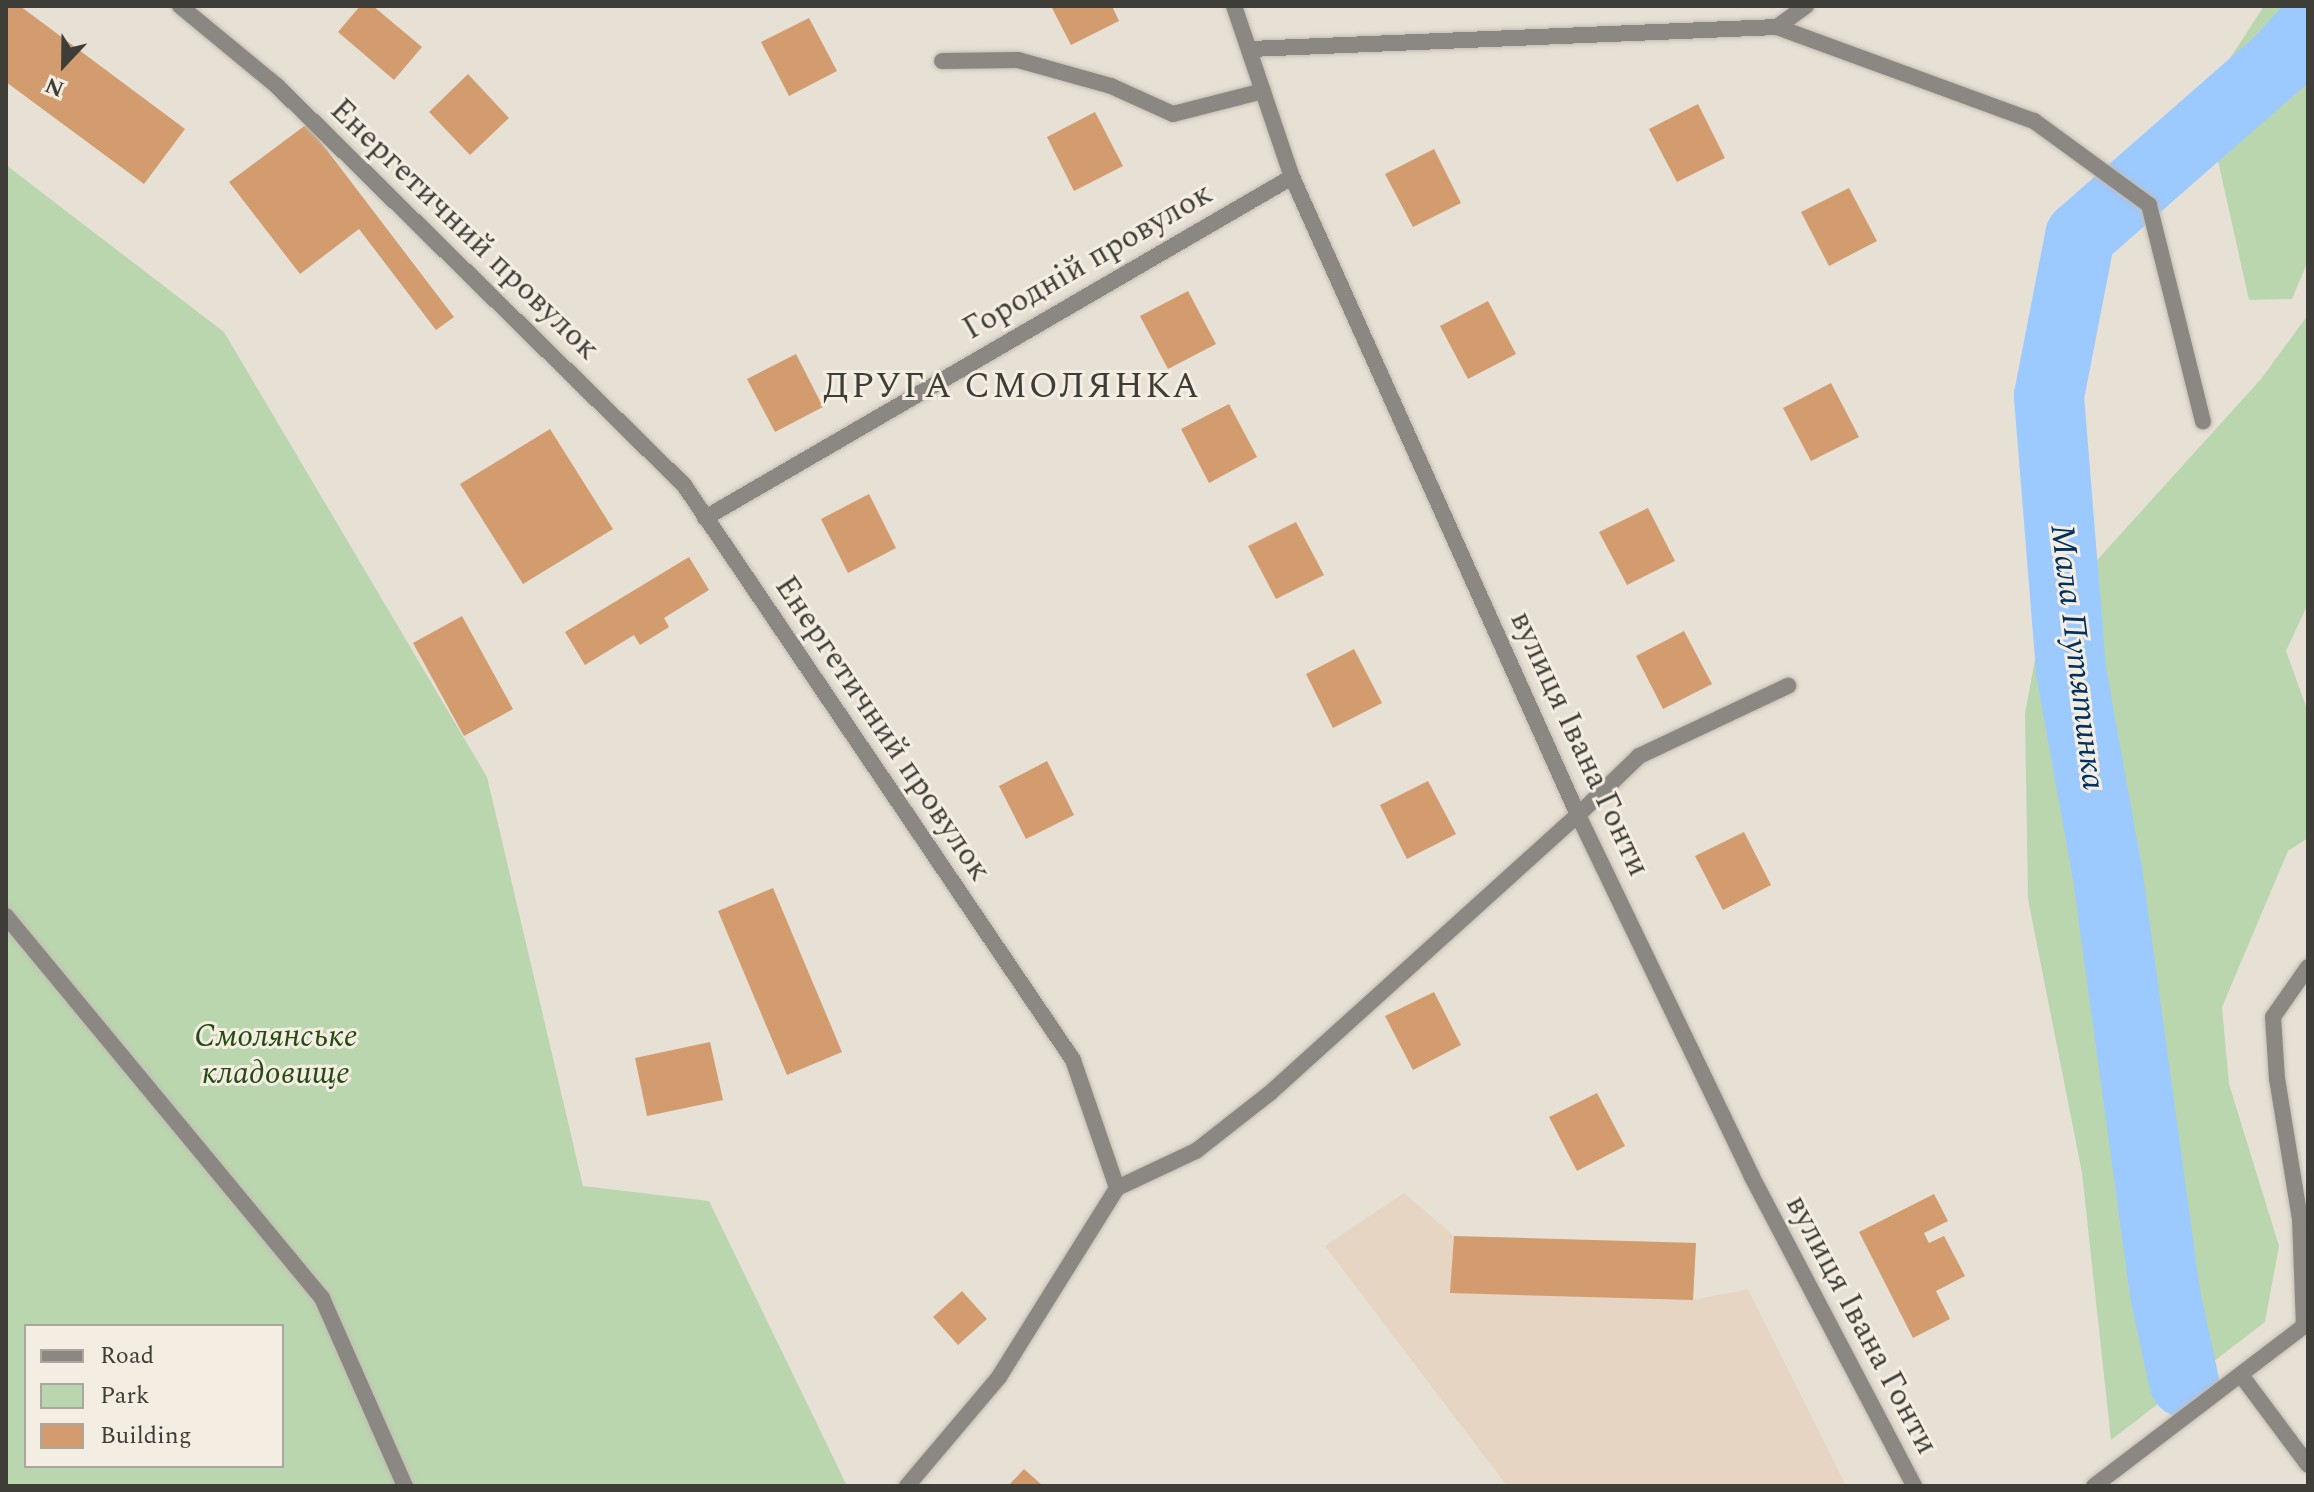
<!DOCTYPE html>
<html>
<head>
<meta charset="utf-8">
<style>
  body { margin:0 }
  #map { position:relative; width:2314px; height:1492px; overflow:hidden; background:#e7e1d5; font-family:Spectral,serif }
  div>[style] { position:absolute }
  .commercial>* { inset:0; background:#e6d5c3 }
  .green>* { inset:0; background:#bad6af }
  .river>* { height:70px; margin:-35px; padding:0 35px; transform-origin:35px; border-radius:35px; background:#9cc9fe }
  .building>* { inset:0; background:#d29c6f }
  .roads { filter:drop-shadow(0 0 2px #c2bdb2) drop-shadow(0 0 2px #c2bdb2) }
  .service>* { height:16px; margin:-8px; padding:0 8px; transform-origin:8px; border-radius:8px; background:#8b8783 }
  .pedestrian>* { height:16px; margin:-8px; padding:0 8px; transform-origin:8px; border-radius:8px; background:#8b8783 }
  .minor>* { height:16px; margin:-8px; padding:0 8px; transform-origin:8px; border-radius:8px; background:#8b8783 }
  .tertiary>* { height:16px; margin:-8px; padding:0 8px; transform-origin:8px; border-radius:8px; background:#8b8783 }
  span { translate:-50% -50%; white-space:nowrap; text-align:center; line-height:1.15; -webkit-text-stroke:6px #f4eee2; paint-order:stroke }
  .street-label { font-size:32px; color:#3f3d38 }
  .park-label { font-size:32px; color:#254b12; font-style:italic }
  .water-label { font-size:34px; color:#013160; font-style:italic }
  .quarter-label { font-size:36px; color:#3f3d38; letter-spacing:2px }
  .frame { position:absolute; inset:0; border:8px solid #3f3d38; pointer-events:none }
  .legend { position:absolute; left:24px; top:1324px; width:260px; height:144px; box-sizing:border-box; background:#f4eee2; border:2px solid #aca79e; margin:0; padding:10px 14px; list-style:none; font-size:24px; color:#3f3d38 }
  .legend li { display:flex; align-items:center; gap:16px; height:40px }
  .legend b { width:40px; border:2px solid #aca79e }
  .north { position:absolute; left:24px; top:24px; width:80px; height:80px; -webkit-text-stroke:6px #f4eee2; paint-order:stroke; rotate:202deg; font-size:22px; font-weight:700; line-height:32px; text-align:center; color:#3f3d38 }
  .north::after { content:''; display:block; margin:auto; width:28px; height:36px; background:#3f3d38; clip-path:polygon(50% 0,100% 100%,50% 72%,0 100%) }
</style>
</head>
<body>
<div id="map">
  <div class="commercial">
    <i style="clip-path:polygon(1404px 1193px,1454px 1236px,1696px 1243px,1693px 1300px,1748px 1289px,1846px 1486px,1507px 1486px,1325px 1246px)"></i>
  </div>
  <div class="green">
    <i style="clip-path:polygon(2264px 6px,2308px 6px,2308px 261px,2292px 299px,2249px 300px,2204px 98px)"></i>
    <i style="clip-path:polygon(evenodd,6px 165px,224px 332px,487px 777px,583px 1186px,709px 1201px,847px 1486px,6px 1486px,6px 165px,26px 1326px,282px 1326px,282px 1466px,26px 1466px,26px 1326px)"></i>
    <i style="clip-path:polygon(2308px 315px,2308px 604px,2286px 651px,2308px 712px,2308px 838px,2288px 851px,2222px 1007px,2229px 1084px,2279px 1246px,2265px 1322px,2111px 1440px,2082px 1173px,2028px 899px,2025px 714px,2042px 621px,2261px 379px)"></i>
  </div>
  <div class="river">
    <i style="left:2184px;top:1382px;width:91px;rotate:-102.1deg"></i>
    <i style="left:2165px;top:1293px;width:426px;rotate:-97.8deg"></i>
    <i style="left:2107px;top:871px;width:204px;rotate:-100.2deg"></i>
    <i style="left:2071px;top:670px;width:275px;rotate:-94.6deg"></i>
    <i style="left:2049px;top:396px;width:163px;rotate:-79deg"></i>
    <i style="left:2080px;top:236px;width:269px;rotate:-41.2deg"></i>
    <i style="left:2282px;top:59px;width:39px;rotate:-48deg"></i>
  </div>
  <div class="building">
    <i style="clip-path:polygon(6px 6px,20px 6px,185px 129px,144px 184px,6px 82px)"></i>
    <i style="clip-path:polygon(360px 6px,373px 6px,422px 47px,394px 80px,338px 32px)"></i>
    <i style="clip-path:polygon(1051px 6px,1112px 6px,1119px 21px,1071px 45px)"></i>
    <i style="clip-path:polygon(809px 18px,837px 71px,789px 96px,761px 42px)"></i>
    <i style="clip-path:polygon(468px 74px,509px 118px,470px 155px,429px 112px)"></i>
    <i style="clip-path:polygon(1698px 104px,1725px 158px,1677px 182px,1649px 129px)"></i>
    <i style="clip-path:polygon(1095px 112px,1123px 166px,1074px 191px,1047px 137px)"></i>
    <i style="clip-path:polygon(307px 124px,454px 317px,436px 330px,359px 229px,300px 274px,229px 182px)"></i>
    <i style="clip-path:polygon(1434px 149px,1461px 203px,1413px 227px,1385px 174px)"></i>
    <i style="clip-path:polygon(1849px 188px,1877px 241px,1829px 266px,1801px 212px)"></i>
    <i style="clip-path:polygon(1188px 291px,1216px 344px,1168px 369px,1140px 316px)"></i>
    <i style="clip-path:polygon(1488px 301px,1516px 354px,1468px 379px,1440px 326px)"></i>
    <i style="clip-path:polygon(796px 354px,823px 407px,775px 432px,747px 379px)"></i>
    <i style="clip-path:polygon(1831px 383px,1859px 437px,1811px 461px,1783px 408px)"></i>
    <i style="clip-path:polygon(1229px 404px,1257px 457px,1209px 483px,1181px 429px)"></i>
    <i style="clip-path:polygon(550px 429px,613px 529px,523px 584px,460px 484px)"></i>
    <i style="clip-path:polygon(869px 494px,896px 548px,848px 573px,821px 519px)"></i>
    <i style="clip-path:polygon(1648px 508px,1675px 561px,1627px 585px,1599px 532px)"></i>
    <i style="clip-path:polygon(1296px 522px,1324px 575px,1276px 599px,1248px 546px)"></i>
    <i style="clip-path:polygon(689px 557px,709px 590px,664px 618px,669px 627px,640px 645px,634px 635px,585px 665px,565px 632px)"></i>
    <i style="clip-path:polygon(462px 616px,513px 709px,464px 736px,413px 643px)"></i>
    <i style="clip-path:polygon(1684px 631px,1712px 684px,1663px 709px,1636px 656px)"></i>
    <i style="clip-path:polygon(1354px 649px,1382px 703px,1333px 728px,1306px 674px)"></i>
    <i style="clip-path:polygon(1047px 761px,1074px 815px,1026px 839px,999px 786px)"></i>
    <i style="clip-path:polygon(1428px 781px,1456px 834px,1407px 859px,1380px 805px)"></i>
    <i style="clip-path:polygon(1744px 832px,1771px 885px,1723px 910px,1695px 856px)"></i>
    <i style="clip-path:polygon(773px 888px,842px 1052px,787px 1075px,718px 911px)"></i>
    <i style="clip-path:polygon(1434px 992px,1461px 1045px,1413px 1070px,1385px 1016px)"></i>
    <i style="clip-path:polygon(710px 1042px,723px 1100px,647px 1116px,635px 1058px)"></i>
    <i style="clip-path:polygon(1597px 1093px,1625px 1146px,1577px 1171px,1549px 1117px)"></i>
    <i style="clip-path:polygon(1934px 1194px,1948px 1221px,1924px 1233px,1929px 1243px,1944px 1236px,1965px 1276px,1936px 1291px,1950px 1319px,1913px 1338px,1859px 1232px)"></i>
    <i style="clip-path:polygon(1454px 1236px,1696px 1243px,1693px 1300px,1450px 1293px)"></i>
    <i style="clip-path:polygon(962px 1291px,987px 1319px,958px 1345px,933px 1317px)"></i>
    <i style="clip-path:polygon(1024px 1469px,1043px 1486px,1008px 1486px)"></i>
  </div>
  <div class="roads">
    <div class="service">
      <i style="left:180px;top:6px;width:126px;rotate:39.5deg"></i>
      <i style="left:1777px;top:27px;width:274px;rotate:20.1deg"></i>
      <i style="left:2034px;top:121px;width:142px;rotate:36.1deg"></i>
      <i style="left:2149px;top:205px;width:223px;rotate:76deg"></i>
      <i style="left:942px;top:61px;width:76px;rotate:-0.8deg"></i>
      <i style="left:1018px;top:60px;width:97px;rotate:15.6deg"></i>
      <i style="left:1111px;top:86px;width:68px;rotate:24.3deg"></i>
      <i style="left:1173px;top:114px;width:93px;rotate:-14.3deg"></i>
      <i style="left:1578px;top:815px;width:85px;rotate:-44deg"></i>
      <i style="left:1639px;top:756px;width:165px;rotate:-25.2deg"></i>
      <i style="left:6px;top:916px;width:496px;rotate:50.4deg"></i>
      <i style="left:322px;top:1298px;width:206px;rotate:66.2deg"></i>
      <i style="left:2304px;top:1327px;width:108px;rotate:-92.1deg"></i>
      <i style="left:2300px;top:1219px;width:142px;rotate:-99.3deg"></i>
      <i style="left:2277px;top:1079px;width:62px;rotate:-93.7deg"></i>
      <i style="left:2273px;top:1017px;width:61px;rotate:-55deg"></i>
      <i style="left:2241px;top:1375px;width:112px;rotate:53.3deg"></i>
      <i style="left:2094px;top:1486px;width:269px;rotate:-37.3deg"></i>
    </div>
    <div class="pedestrian">
      <i style="left:705px;top:518px;width:679px;rotate:-30.15deg"></i>
    </div>
    <div class="minor">
      <i style="left:1250px;top:49px;width:527px;rotate:-2.39deg"></i>
      <i style="left:1777px;top:27px;width:36px;rotate:-36deg"></i>
      <i style="left:277px;top:86px;width:570px;rotate:44.43deg"></i>
      <i style="left:684px;top:485px;width:694px;rotate:55.92deg"></i>
      <i style="left:1073px;top:1060px;width:135px;rotate:71deg"></i>
      <i style="left:1117px;top:1188px;width:87px;rotate:-25.1deg"></i>
      <i style="left:1196px;top:1151px;width:94px;rotate:-38.1deg"></i>
      <i style="left:1270px;top:1093px;width:415px;rotate:-42.1deg"></i>
      <i style="left:907px;top:1486px;width:143px;rotate:-49.8deg"></i>
      <i style="left:999px;top:1377px;width:223px;rotate:-58deg"></i>
    </div>
    <div class="tertiary">
      <i style="left:1234px;top:6px;width:181px;rotate:71.3deg"></i>
      <i style="left:1292px;top:177px;width:699px;rotate:65.85deg"></i>
      <i style="left:1578px;top:815px;width:399px;rotate:64.3deg"></i>
      <i style="left:1751px;top:1175px;width:351px;rotate:62.3deg"></i>
    </div>
  </div>
  <div class="street-label">
    <span style="left:464px;top:230px;rotate:44deg">Енергетичний провулок</span>
    <span style="left:1088px;top:262px;rotate:-30deg">Городній провулок</span>
    <span style="left:882px;top:729px;rotate:56deg">Енергетичний провулок</span>
    <span style="left:1579px;top:744px;rotate:65deg">вулиця Івана Гонти</span>
    <span style="left:1861px;top:1325px;rotate:62deg">вулиця Івана Гонти</span>
  </div>
  <div class="park-label">
    <span style="left:276px;top:1056px">Смолянське<br>кладовище</span>
  </div>
  <div class="water-label">
    <span style="left:2077px;top:657px;rotate:83deg">Мала Путятинка</span>
  </div>
  <div class="quarter-label">
    <span style="left:1012px;top:387px">ДРУГА СМОЛЯНКА</span>
  </div>
  <div class="frame"></div>
  <ul class="legend">
  <li><b style="height:10px;background:#8b8783"></b>Road</li>
  <li><b style="height:22px;background:#bad6af"></b>Park</li>
  <li><b style="height:22px;background:#d29c6f"></b>Building</li>
  </ul>
  <div class="north">N</div>
</div>
</body>
</html>
